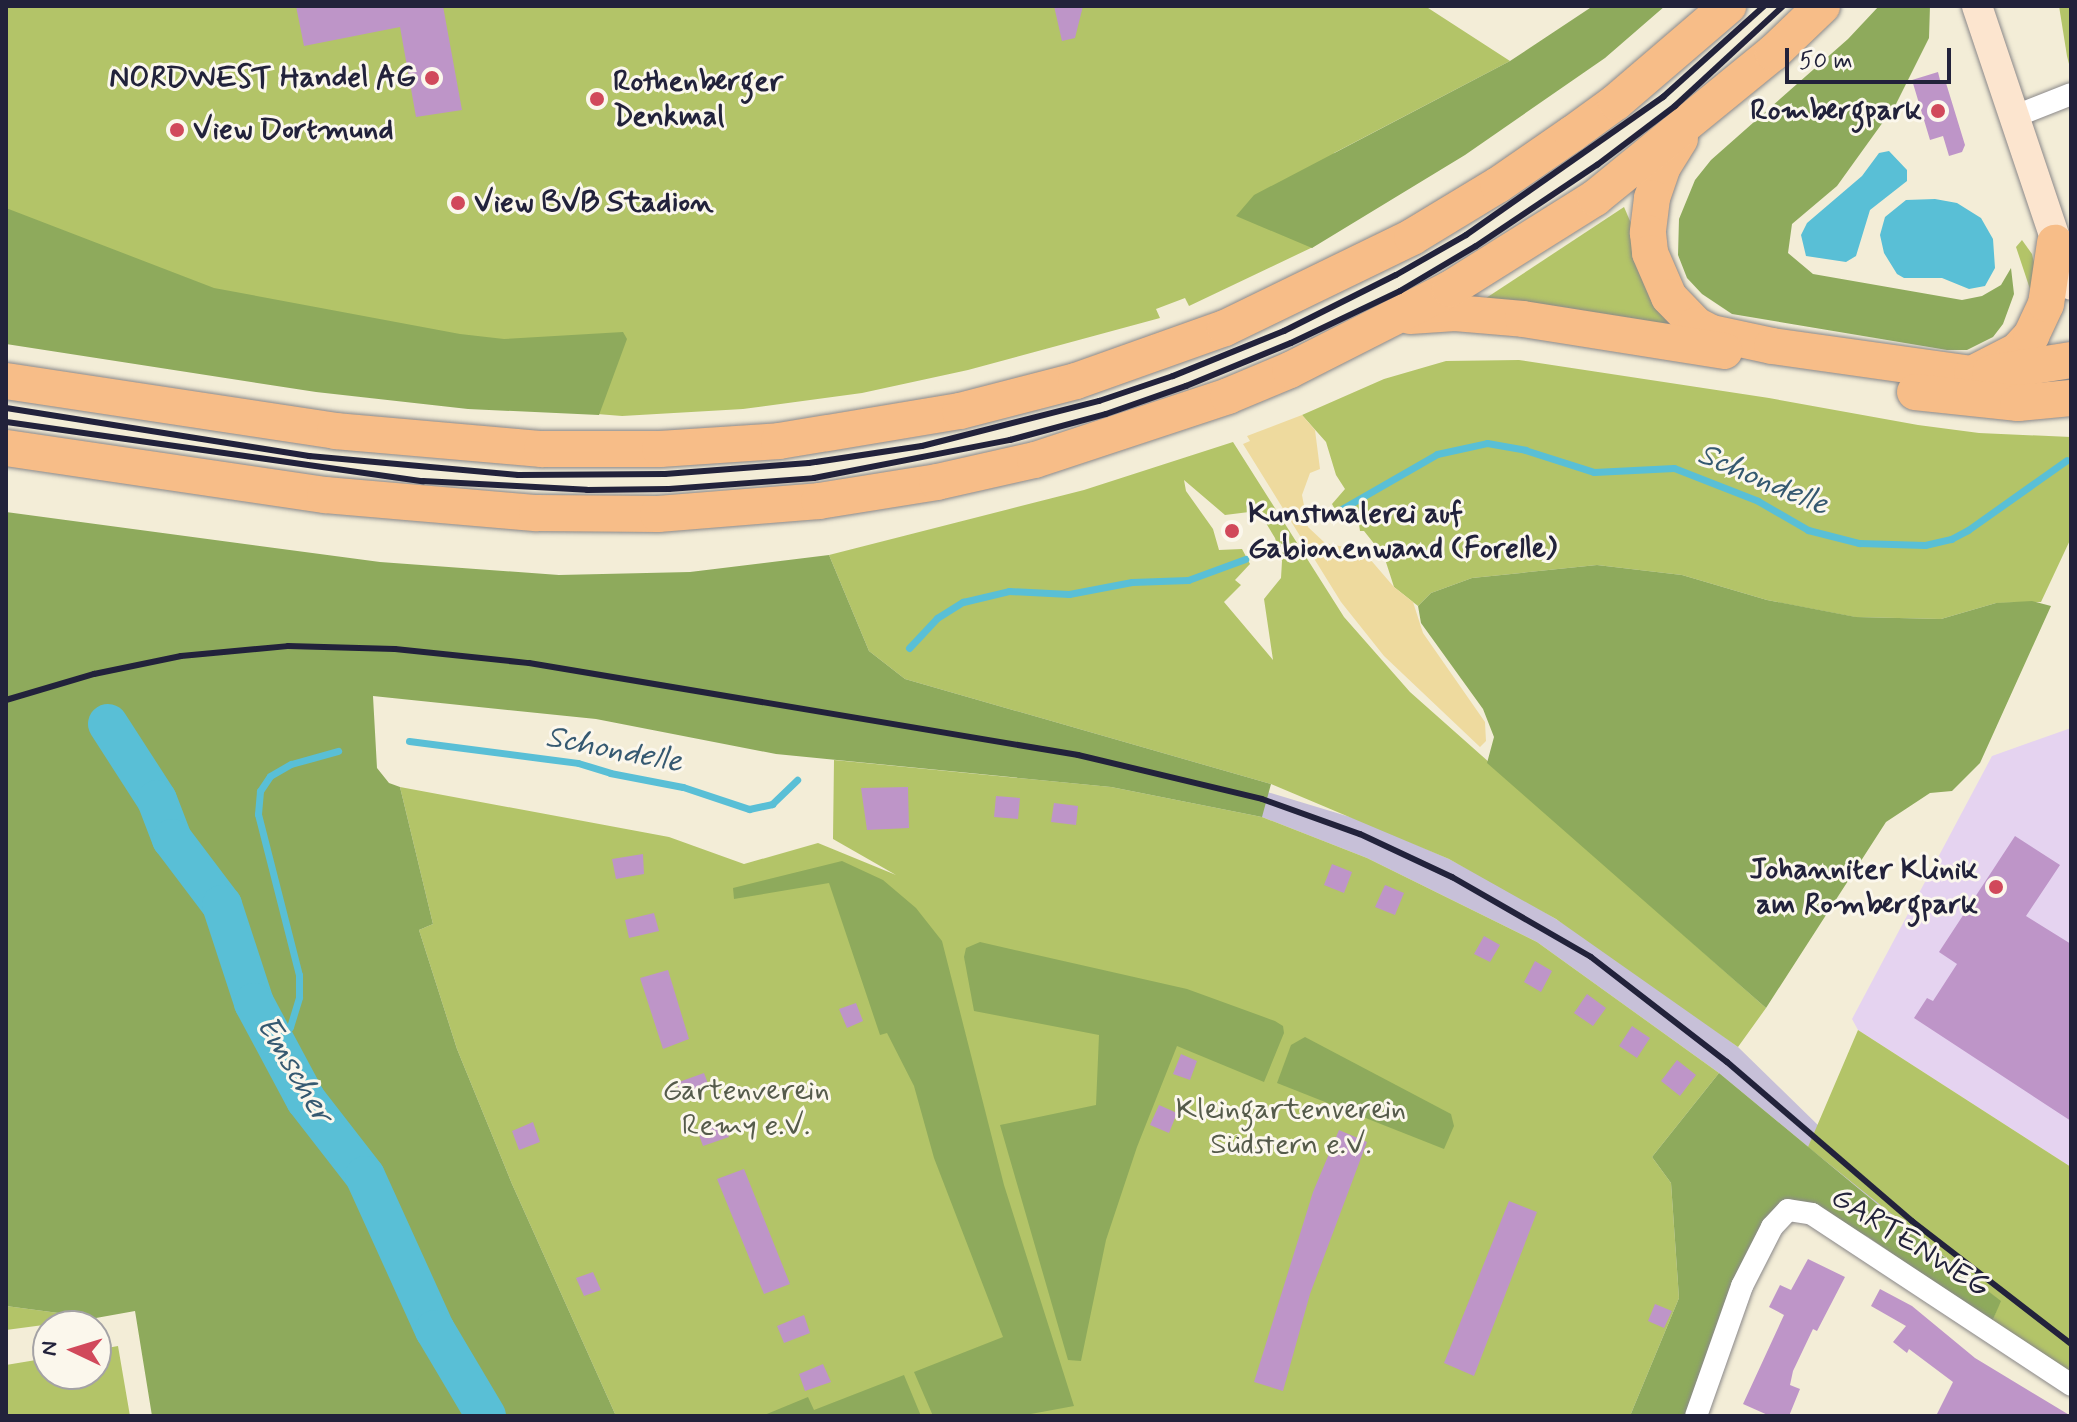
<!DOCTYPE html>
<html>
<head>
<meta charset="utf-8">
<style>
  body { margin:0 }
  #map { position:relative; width:2077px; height:1422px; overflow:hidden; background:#f3edd7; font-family:Mynerve,sans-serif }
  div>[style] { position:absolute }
  .built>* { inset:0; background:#e5d3f0 }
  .industrial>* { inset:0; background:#c7c0d8 }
  .green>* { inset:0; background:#b3c468 }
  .forest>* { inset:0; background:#8eaa5c }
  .sand>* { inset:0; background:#eeda9e }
  .water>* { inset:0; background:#59bfd6 }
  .stream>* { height:7px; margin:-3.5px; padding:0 3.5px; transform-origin:3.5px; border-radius:3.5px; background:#59bfd6 }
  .river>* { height:40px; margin:-20px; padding:0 20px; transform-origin:20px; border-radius:20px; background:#59bfd6 }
  .building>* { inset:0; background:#be95c8 }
  .roads { filter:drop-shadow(0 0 2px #8a8889) drop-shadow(0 0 2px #8a8889) }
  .minor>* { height:22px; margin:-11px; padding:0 11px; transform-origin:11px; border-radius:11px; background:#fff }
  .secondary>* { height:30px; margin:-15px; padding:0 15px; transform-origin:15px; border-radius:15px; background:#fce5cf }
  .trunk>* { height:36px; margin:-18px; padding:0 18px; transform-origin:18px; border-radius:18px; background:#f7bd88 }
  .rail>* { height:6px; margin:-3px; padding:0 3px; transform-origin:3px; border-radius:3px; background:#22223b }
  .dots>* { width:22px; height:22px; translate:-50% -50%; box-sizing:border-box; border:4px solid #fbf7ec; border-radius:50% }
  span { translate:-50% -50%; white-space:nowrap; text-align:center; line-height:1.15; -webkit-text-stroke:6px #fbf7ec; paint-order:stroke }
  .poi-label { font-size:30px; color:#22223b; font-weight:700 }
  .right { translate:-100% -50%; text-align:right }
  .left { translate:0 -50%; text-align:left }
  .park-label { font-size:30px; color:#555b4b }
  .street-label { font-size:30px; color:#22223b }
  .water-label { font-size:32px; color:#355971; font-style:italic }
  .frame { position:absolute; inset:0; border:8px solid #22223b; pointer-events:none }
  .north { position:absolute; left:32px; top:1310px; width:80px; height:80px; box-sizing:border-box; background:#fbf7ec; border:2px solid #a4a2a5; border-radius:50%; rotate:274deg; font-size:22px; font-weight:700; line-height:32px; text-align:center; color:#22223b }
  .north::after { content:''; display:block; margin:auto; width:28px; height:36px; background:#d1495b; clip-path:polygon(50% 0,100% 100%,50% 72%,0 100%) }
  .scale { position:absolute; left:1785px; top:48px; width:166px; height:36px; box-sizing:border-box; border:4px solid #22223b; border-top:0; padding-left:10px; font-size:24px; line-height:28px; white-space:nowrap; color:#22223b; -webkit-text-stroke:6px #fbf7ec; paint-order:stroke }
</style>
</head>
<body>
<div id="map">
  <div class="built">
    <i style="clip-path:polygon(2071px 728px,2071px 1167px,1858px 1030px,1852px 1019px,1992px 756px)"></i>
  </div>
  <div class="industrial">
    <i style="clip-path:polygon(334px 625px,509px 636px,975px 717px,1112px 745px,1360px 820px,1449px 859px,1511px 892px,1597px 944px,1738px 1047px,1865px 1171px,2071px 1330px,2071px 1355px,1905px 1227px,1719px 1073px,1537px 942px,1367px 858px,1262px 817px,1143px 778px,921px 744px,544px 676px,413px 664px,248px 664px,160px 673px,77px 692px,6px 716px,6px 676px,27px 670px,204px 631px)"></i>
  </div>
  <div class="green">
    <i style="clip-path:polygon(6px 6px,1425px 6px,1510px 61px,1334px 153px,1313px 247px,1189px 306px,1185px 298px,1156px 309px,1160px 318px,968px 370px,862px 393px,743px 409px,622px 416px,597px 414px,6px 279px)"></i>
    <i style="clip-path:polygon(2059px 6px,2071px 6px,2071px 72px,2067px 56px)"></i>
    <i style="clip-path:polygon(1624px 207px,1676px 327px,1480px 302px)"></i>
    <i style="clip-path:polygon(2022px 240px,2032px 254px,2037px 275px,2030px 289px,2016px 247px)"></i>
    <i style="clip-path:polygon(1519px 360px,1769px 398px,1918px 425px,1979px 433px,2071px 437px,2071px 538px,2041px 602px,1996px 603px,1941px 619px,1855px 617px,1767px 600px,1682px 575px,1597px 565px,1472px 578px,1431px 593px,1418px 606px,1394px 587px,1384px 556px,1364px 531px,1360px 531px,1358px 518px,1341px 520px,1332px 504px,1345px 489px,1336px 475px,1326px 442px,1302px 415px,1384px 379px,1446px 361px)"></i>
    <i style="clip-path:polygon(evenodd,1233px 442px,1344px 617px,1410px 692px,1766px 1008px,1738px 1047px,1556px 919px,1449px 859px,1271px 784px,905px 679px,869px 651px,829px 555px,1084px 490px,1233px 442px,1184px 480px,1225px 515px,1249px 512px,1266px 523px,1275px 538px,1282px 561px,1281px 578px,1264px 599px,1273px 660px,1224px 602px,1241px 585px,1235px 580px,1250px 564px,1242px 549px,1219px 550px,1213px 529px,1186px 491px,1184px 480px)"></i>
    <i style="clip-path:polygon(834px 760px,1111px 787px,1262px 817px,1367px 858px,1537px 942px,1719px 1073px,1652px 1157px,1671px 1183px,1679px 1298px,1630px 1416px,616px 1416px,512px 1184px,457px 1049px,419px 930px,433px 924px,400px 787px,669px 837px,744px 864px,818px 843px,896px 875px,833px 839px)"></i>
    <i style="clip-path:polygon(1858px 1030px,2071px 1167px,2071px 1395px,1992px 1322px,2000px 1301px,1808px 1147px)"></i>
    <i style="clip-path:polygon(6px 1306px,96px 1318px,6px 1330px)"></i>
    <i style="clip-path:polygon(118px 1346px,130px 1416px,6px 1416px,6px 1365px,48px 1358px,48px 1374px,96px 1374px,96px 1350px)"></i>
  </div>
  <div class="forest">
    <i style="clip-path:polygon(1593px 6px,1665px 6px,1605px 58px,1465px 155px,1312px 248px,1236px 216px,1254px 195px,1510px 61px)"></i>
    <i style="clip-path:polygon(1879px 6px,1930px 6px,1929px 38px,1896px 104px,1837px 186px,1792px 224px,1788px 253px,1813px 274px,1962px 300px,1982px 296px,2001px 285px,2011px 268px,2014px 294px,2003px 324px,1993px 337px,1967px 350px,1947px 350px,1732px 314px,1702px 294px,1687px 278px,1678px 255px,1679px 219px,1695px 180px,1711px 160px,1848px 39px)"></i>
    <i style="clip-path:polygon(6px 208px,214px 288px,460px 334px,504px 339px,623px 332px,627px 339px,599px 415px,468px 409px,316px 392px,6px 344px)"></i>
    <i style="clip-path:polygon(6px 512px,380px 562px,559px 575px,690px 572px,829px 555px,869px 651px,905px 679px,1271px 784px,1262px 817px,1111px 787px,776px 754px,596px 719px,373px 696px,377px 768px,389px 783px,400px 787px,433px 924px,419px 930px,457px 1049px,512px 1184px,616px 1416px,152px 1416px,135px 1311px,96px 1318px,6px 1306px)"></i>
    <i style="clip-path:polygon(1597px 565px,1682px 575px,1767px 600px,1856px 617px,1941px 619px,1996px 603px,2032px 601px,2051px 606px,1980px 763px,1952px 791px,1930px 793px,1886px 822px,1766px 1008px,1487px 763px,1494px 737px,1483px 709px,1421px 623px,1418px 606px,1431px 593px,1472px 578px)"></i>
    <i style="clip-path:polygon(842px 861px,883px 880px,916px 908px,942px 941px,1004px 1185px,1074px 1406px,1020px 1416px,933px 1416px,914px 1372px,1003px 1337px,934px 1158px,914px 1086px,887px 1033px,880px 1035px,829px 883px,734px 899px,733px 888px)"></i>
    <i style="clip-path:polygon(980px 942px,1187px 989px,1275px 1021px,1283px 1026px,1284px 1033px,1264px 1082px,1177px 1046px,1137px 1147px,1106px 1240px,1081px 1361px,1068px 1360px,1000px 1125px,1096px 1105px,1099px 1035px,974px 1011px,964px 957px,966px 948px)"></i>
    <i style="clip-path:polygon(1305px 1037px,1451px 1114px,1454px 1126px,1444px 1149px,1277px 1083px,1291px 1045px)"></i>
    <i style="clip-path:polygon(1719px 1073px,1905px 1227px,2001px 1301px,1992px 1322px,1868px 1237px,1803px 1202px,1789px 1201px,1716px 1328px,1685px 1416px,1630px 1416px,1679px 1298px,1671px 1183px,1652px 1157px)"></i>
    <i style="clip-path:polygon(904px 1375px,921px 1416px,762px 1416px,808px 1397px,814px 1410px)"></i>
  </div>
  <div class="sand">
    <i style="clip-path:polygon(1302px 415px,1315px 430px,1320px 469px,1310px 473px,1302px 495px,1308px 527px,1325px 543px,1363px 551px,1394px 587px,1413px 602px,1423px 633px,1485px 722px,1486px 741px,1480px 747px,1384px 656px,1341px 602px,1243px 444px,1250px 441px,1247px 436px)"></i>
  </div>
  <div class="water">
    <i style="clip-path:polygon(1889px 151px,1907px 170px,1907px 181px,1870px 210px,1856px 256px,1846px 262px,1806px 256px,1801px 235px,1807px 223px,1862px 176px,1879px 153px)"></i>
    <i style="clip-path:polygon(1935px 199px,1957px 203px,1981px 218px,1993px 239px,1995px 268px,1985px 286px,1969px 289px,1942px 278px,1904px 278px,1897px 274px,1884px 253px,1880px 235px,1885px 217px,1906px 200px)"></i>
  </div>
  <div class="stream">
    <i style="left:1338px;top:511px;width:114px;rotate:-29.9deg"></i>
    <i style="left:1437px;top:454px;width:51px;rotate:-12.4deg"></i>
    <i style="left:1487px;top:443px;width:39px;rotate:10deg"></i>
    <i style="left:1525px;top:450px;width:72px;rotate:17.7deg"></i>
    <i style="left:1594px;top:472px;width:80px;rotate:-2.9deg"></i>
    <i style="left:1674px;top:468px;width:90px;rotate:21.4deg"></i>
    <i style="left:1758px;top:501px;width:58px;rotate:30.1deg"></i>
    <i style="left:1808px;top:530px;width:53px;rotate:14.3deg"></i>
    <i style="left:1859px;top:543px;width:66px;rotate:1.7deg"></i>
    <i style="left:1925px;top:545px;width:27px;rotate:-13deg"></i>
    <i style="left:1951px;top:539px;width:19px;rotate:-28deg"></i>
    <i style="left:1968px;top:530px;width:121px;rotate:-35.3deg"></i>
    <i style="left:909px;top:648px;width:41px;rotate:-47deg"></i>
    <i style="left:937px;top:618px;width:31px;rotate:-32deg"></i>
    <i style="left:963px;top:602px;width:47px;rotate:-13.4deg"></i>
    <i style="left:1009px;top:591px;width:60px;rotate:2.9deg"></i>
    <i style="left:1069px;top:594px;width:64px;rotate:-10.8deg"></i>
    <i style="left:1132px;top:582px;width:56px;rotate:-2deg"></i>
    <i style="left:1188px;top:580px;width:61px;rotate:-20.2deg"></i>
    <i style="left:409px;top:741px;width:170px;rotate:7.4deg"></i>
    <i style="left:578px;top:763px;width:34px;rotate:17deg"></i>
    <i style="left:610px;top:773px;width:74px;rotate:10.9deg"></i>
    <i style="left:683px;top:787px;width:70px;rotate:18.4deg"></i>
    <i style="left:749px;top:809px;width:24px;rotate:-12deg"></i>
    <i style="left:772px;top:804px;width:35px;rotate:-44deg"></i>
    <i style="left:278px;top:1046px;width:22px;rotate:-58deg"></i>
    <i style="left:290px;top:1027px;width:31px;rotate:-73deg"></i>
    <i style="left:299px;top:997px;width:22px;rotate:-90deg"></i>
    <i style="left:299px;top:975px;width:166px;rotate:-104.3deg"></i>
    <i style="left:258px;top:814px;width:23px;rotate:-85deg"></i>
    <i style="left:260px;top:791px;width:18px;rotate:-56deg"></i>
    <i style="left:270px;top:776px;width:24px;rotate:-30deg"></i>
    <i style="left:291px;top:764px;width:49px;rotate:-15.5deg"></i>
  </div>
  <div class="river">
    <i style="left:108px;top:724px;width:90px;rotate:57.2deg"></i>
    <i style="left:157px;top:800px;width:42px;rotate:69deg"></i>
    <i style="left:172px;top:839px;width:83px;rotate:52.9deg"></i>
    <i style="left:222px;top:905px;width:103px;rotate:71.9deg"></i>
    <i style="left:254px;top:1003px;width:110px;rotate:61.8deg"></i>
    <i style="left:306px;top:1100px;width:96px;rotate:52.2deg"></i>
    <i style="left:365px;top:1176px;width:169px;rotate:65.6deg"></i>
    <i style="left:435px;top:1330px;width:100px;rotate:59.3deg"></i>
  </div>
  <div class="building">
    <i style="clip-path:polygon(296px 6px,443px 6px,462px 110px,416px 117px,400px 27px,304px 46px)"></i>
    <i style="clip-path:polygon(1054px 6px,1083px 6px,1075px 38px,1062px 41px)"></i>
    <i style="clip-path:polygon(1938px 72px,1941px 84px,1946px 83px,1965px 145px,1962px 152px,1949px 156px,1943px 136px,1930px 140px,1912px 80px)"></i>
    <i style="clip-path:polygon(908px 787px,909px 828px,867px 830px,861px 788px)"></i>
    <i style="clip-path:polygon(996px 796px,1020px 798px,1018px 819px,994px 817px)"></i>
    <i style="clip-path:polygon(1054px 803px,1078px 806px,1076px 825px,1051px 822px)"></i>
    <i style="clip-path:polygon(2015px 836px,2060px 865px,2026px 916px,2071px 944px,2071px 1121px,1914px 1018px,1927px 998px,1933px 1001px,1957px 964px,1939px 952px)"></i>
    <i style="clip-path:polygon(643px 854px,644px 874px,616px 879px,612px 859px)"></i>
    <i style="clip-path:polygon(1332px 864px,1352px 872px,1344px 893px,1324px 885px)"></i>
    <i style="clip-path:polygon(1385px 885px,1404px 893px,1395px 915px,1375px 907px)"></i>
    <i style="clip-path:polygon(654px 913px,659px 931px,629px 938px,625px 920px)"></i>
    <i style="clip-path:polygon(1484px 936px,1500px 945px,1490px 962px,1474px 954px)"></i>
    <i style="clip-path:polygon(1535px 961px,1552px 971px,1541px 992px,1524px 982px)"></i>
    <i style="clip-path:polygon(668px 970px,689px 1039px,663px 1049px,640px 978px)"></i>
    <i style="clip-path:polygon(1587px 994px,1606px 1008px,1593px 1026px,1574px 1013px)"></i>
    <i style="clip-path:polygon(856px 1003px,863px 1021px,847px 1028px,839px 1009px)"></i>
    <i style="clip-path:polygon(1632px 1026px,1650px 1038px,1637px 1058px,1619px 1046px)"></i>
    <i style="clip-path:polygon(1181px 1054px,1197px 1061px,1190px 1080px,1173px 1074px)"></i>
    <i style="clip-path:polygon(1677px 1060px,1696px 1075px,1680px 1096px,1661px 1081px)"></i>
    <i style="clip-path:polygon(704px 1073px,710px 1089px,683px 1099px,676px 1083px)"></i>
    <i style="clip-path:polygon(1159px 1105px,1177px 1113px,1169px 1133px,1150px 1125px)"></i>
    <i style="clip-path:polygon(723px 1120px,729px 1137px,703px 1146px,697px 1130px)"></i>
    <i style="clip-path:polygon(533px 1122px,540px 1142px,519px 1150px,512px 1131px)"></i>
    <i style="clip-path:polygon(1339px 1130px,1367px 1142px,1310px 1294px,1283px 1391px,1254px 1382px,1313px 1192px)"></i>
    <i style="clip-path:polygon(744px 1169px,790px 1284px,764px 1294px,717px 1179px)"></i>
    <i style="clip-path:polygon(1509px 1201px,1537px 1212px,1474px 1376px,1444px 1363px)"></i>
    <i style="clip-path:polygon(1808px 1259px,1845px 1277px,1817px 1331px,1813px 1329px,1793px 1371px,1790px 1385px,1800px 1389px,1789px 1416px,1770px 1416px,1743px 1404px,1784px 1315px,1769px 1307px,1780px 1285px,1791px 1290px)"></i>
    <i style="clip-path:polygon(593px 1272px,601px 1290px,584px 1296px,576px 1278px)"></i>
    <i style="clip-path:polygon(1880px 1289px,1912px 1306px,1975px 1358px,2071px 1416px,1936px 1416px,1953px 1382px,1909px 1349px,1907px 1353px,1893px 1342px,1906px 1326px,1871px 1306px)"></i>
    <i style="clip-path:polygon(1655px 1304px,1672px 1311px,1664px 1328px,1648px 1321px)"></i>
    <i style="clip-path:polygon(804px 1315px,810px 1333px,784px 1343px,777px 1326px)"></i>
    <i style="clip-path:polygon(823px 1364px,831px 1382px,805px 1391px,799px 1374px)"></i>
  </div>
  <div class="roads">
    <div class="minor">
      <i style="left:2013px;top:117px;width:62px;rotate:-21.6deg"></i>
      <i style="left:1696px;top:1416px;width:138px;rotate:-70.5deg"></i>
      <i style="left:1742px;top:1286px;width:66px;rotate:-63deg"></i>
      <i style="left:1772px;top:1227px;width:23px;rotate:-47deg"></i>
      <i style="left:1788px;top:1210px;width:24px;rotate:9deg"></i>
      <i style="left:1812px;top:1214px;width:310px;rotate:33.4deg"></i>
    </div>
    <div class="secondary">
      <i style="left:1977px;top:6px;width:294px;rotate:71.4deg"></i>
    </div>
    <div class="trunk">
      <i style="left:1680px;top:139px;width:32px;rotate:122deg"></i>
      <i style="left:1663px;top:166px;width:34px;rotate:109deg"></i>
      <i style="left:1652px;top:198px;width:35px;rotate:97deg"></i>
      <i style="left:1648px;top:233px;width:20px;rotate:84deg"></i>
      <i style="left:1650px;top:253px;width:48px;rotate:66.6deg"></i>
      <i style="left:1669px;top:297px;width:39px;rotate:46deg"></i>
      <i style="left:1696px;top:325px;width:18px;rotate:27deg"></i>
      <i style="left:1712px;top:333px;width:61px;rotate:12.2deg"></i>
      <i style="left:1772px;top:346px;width:202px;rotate:8deg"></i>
      <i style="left:1972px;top:374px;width:51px;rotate:-27.1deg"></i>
      <i style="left:2017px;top:351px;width:21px;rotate:-47deg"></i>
      <i style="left:2031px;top:336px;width:35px;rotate:-65deg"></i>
      <i style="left:2046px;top:304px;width:62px;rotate:-81.6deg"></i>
      <i style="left:1410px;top:316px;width:45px;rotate:-3.8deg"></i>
      <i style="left:1455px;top:313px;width:68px;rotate:5deg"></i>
      <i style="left:1523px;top:319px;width:204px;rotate:9deg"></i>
      <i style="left:1990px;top:373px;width:82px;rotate:-9.1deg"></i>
      <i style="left:6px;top:381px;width:333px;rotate:8.6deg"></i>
      <i style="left:335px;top:431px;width:208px;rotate:5deg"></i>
      <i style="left:542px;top:449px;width:118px"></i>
      <i style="left:660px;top:449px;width:119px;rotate:-3.8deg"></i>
      <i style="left:779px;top:441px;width:183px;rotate:-9.4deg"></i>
      <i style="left:960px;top:411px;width:120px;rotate:-14.5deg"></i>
      <i style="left:1076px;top:381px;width:158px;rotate:-19.6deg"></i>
      <i style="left:1225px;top:328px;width:208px;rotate:-25.9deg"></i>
      <i style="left:1412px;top:237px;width:100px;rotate:-31.2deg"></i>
      <i style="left:1498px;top:185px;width:90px;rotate:-34.6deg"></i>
      <i style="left:1572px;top:134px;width:54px;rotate:-36deg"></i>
      <i style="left:1616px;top:102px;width:148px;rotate:-40.6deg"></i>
      <i style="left:1915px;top:392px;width:104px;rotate:6.1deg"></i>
      <i style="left:2018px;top:403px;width:53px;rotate:-5.4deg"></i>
      <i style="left:6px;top:448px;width:322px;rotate:8.4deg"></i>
      <i style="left:325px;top:495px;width:213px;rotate:4.9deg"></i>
      <i style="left:537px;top:513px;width:121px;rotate:0.5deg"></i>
      <i style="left:658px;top:514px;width:162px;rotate:-4.6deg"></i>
      <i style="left:819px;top:501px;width:120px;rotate:-9.1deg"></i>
      <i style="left:937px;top:482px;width:100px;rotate:-12.7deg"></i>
      <i style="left:1035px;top:460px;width:203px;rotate:-18.3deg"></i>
      <i style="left:1228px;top:396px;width:67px;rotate:-22.8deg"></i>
      <i style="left:1290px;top:370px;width:179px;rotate:-26.9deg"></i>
      <i style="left:1450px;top:289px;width:171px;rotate:-32.1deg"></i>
      <i style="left:1595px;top:198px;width:230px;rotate:-39.2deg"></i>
      <i style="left:1773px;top:53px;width:68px;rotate:-43.8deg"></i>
    </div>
  </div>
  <div class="rail">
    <i style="left:6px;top:408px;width:307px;rotate:9deg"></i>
    <i style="left:309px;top:456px;width:210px;rotate:5.2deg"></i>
    <i style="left:518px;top:475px;width:147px;rotate:-0.4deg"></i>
    <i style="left:665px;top:474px;width:144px;rotate:-4.4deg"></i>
    <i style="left:809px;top:463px;width:114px;rotate:-8.6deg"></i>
    <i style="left:922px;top:446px;width:183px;rotate:-14.3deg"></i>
    <i style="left:1099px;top:401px;width:78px;rotate:-18.7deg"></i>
    <i style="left:1173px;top:376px;width:120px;rotate:-22.1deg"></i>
    <i style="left:1284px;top:331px;width:125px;rotate:-26.6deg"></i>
    <i style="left:1396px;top:275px;width:81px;rotate:-29.7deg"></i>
    <i style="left:1466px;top:235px;width:241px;rotate:-35deg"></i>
    <i style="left:1663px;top:97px;width:136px;rotate:-42deg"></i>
    <i style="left:6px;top:422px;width:421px;rotate:8.1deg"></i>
    <i style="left:423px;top:481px;width:164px;rotate:3.1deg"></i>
    <i style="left:587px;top:490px;width:82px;rotate:-0.7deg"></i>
    <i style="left:669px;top:489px;width:145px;rotate:-4.3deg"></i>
    <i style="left:814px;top:478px;width:200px;rotate:-11deg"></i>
    <i style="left:1010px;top:440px;width:99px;rotate:-15.2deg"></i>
    <i style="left:1106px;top:414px;width:85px;rotate:-19.3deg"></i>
    <i style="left:1186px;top:386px;width:113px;rotate:-22.3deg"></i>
    <i style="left:1291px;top:343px;width:121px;rotate:-25.5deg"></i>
    <i style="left:1400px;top:291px;width:88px;rotate:-30.6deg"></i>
    <i style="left:1476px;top:246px;width:146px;rotate:-33.8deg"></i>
    <i style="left:1597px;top:165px;width:98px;rotate:-37.1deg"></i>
    <i style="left:1675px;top:106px;width:147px;rotate:-42.8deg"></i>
    <i style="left:6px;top:700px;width:92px;rotate:-16.5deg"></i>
    <i style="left:94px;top:674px;width:89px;rotate:-11.7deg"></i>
    <i style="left:181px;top:656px;width:107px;rotate:-5.3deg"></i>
    <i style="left:288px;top:646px;width:107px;rotate:1.6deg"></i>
    <i style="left:395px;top:649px;width:135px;rotate:6deg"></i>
    <i style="left:529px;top:663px;width:557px;rotate:9.51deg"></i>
    <i style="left:1078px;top:755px;width:189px;rotate:13.4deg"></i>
    <i style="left:1262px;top:799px;width:104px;rotate:19.7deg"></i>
    <i style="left:1360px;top:834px;width:102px;rotate:25.1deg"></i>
    <i style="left:1452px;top:877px;width:160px;rotate:29.9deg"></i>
    <i style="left:1591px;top:957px;width:172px;rotate:37.7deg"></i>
    <i style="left:1727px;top:1062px;width:244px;rotate:40.7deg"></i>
    <i style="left:1912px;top:1221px;width:201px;rotate:37.7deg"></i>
  </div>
  <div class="dots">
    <i style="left:432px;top:78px;background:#d1495b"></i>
    <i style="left:597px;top:99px;background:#d1495b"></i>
    <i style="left:1938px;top:111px;background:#d1495b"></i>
    <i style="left:177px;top:130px;background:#d1495b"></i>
    <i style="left:458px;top:203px;background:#d1495b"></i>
    <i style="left:1232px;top:531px;background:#d1495b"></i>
    <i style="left:1996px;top:887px;background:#d1495b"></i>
  </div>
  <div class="poi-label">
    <span class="right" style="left:416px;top:78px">NORDWEST Handel AG</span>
    <span class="left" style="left:613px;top:99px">Rothenberger<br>Denkmal</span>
    <span class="right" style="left:1922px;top:111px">Rombergpark</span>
    <span class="left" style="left:193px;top:130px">View Dortmund</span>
    <span class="left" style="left:474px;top:203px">View BVB Stadion</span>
    <span class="left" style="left:1248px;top:531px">Kunstmalerei auf<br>Gabionenwand (Forelle)</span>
    <span class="right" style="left:1978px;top:887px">Johanniter Klinik<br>am Rombergpark</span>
  </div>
  <div class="park-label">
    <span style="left:746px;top:1108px">Gartenverein<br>Remy e.V.</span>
    <span style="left:1291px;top:1127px">Kleingartenverein<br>Südstern e.V.</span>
  </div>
  <div class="street-label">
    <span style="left:1910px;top:1243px;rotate:32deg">GARTENWEG</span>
  </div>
  <div class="water-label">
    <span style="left:1763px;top:480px;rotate:23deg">Schondelle</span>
    <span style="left:614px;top:750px;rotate:11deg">Schondelle</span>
    <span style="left:294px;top:1070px;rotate:59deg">Emscher</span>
  </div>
  <div class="frame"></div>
  <div class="north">N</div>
  <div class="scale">50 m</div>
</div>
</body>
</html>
